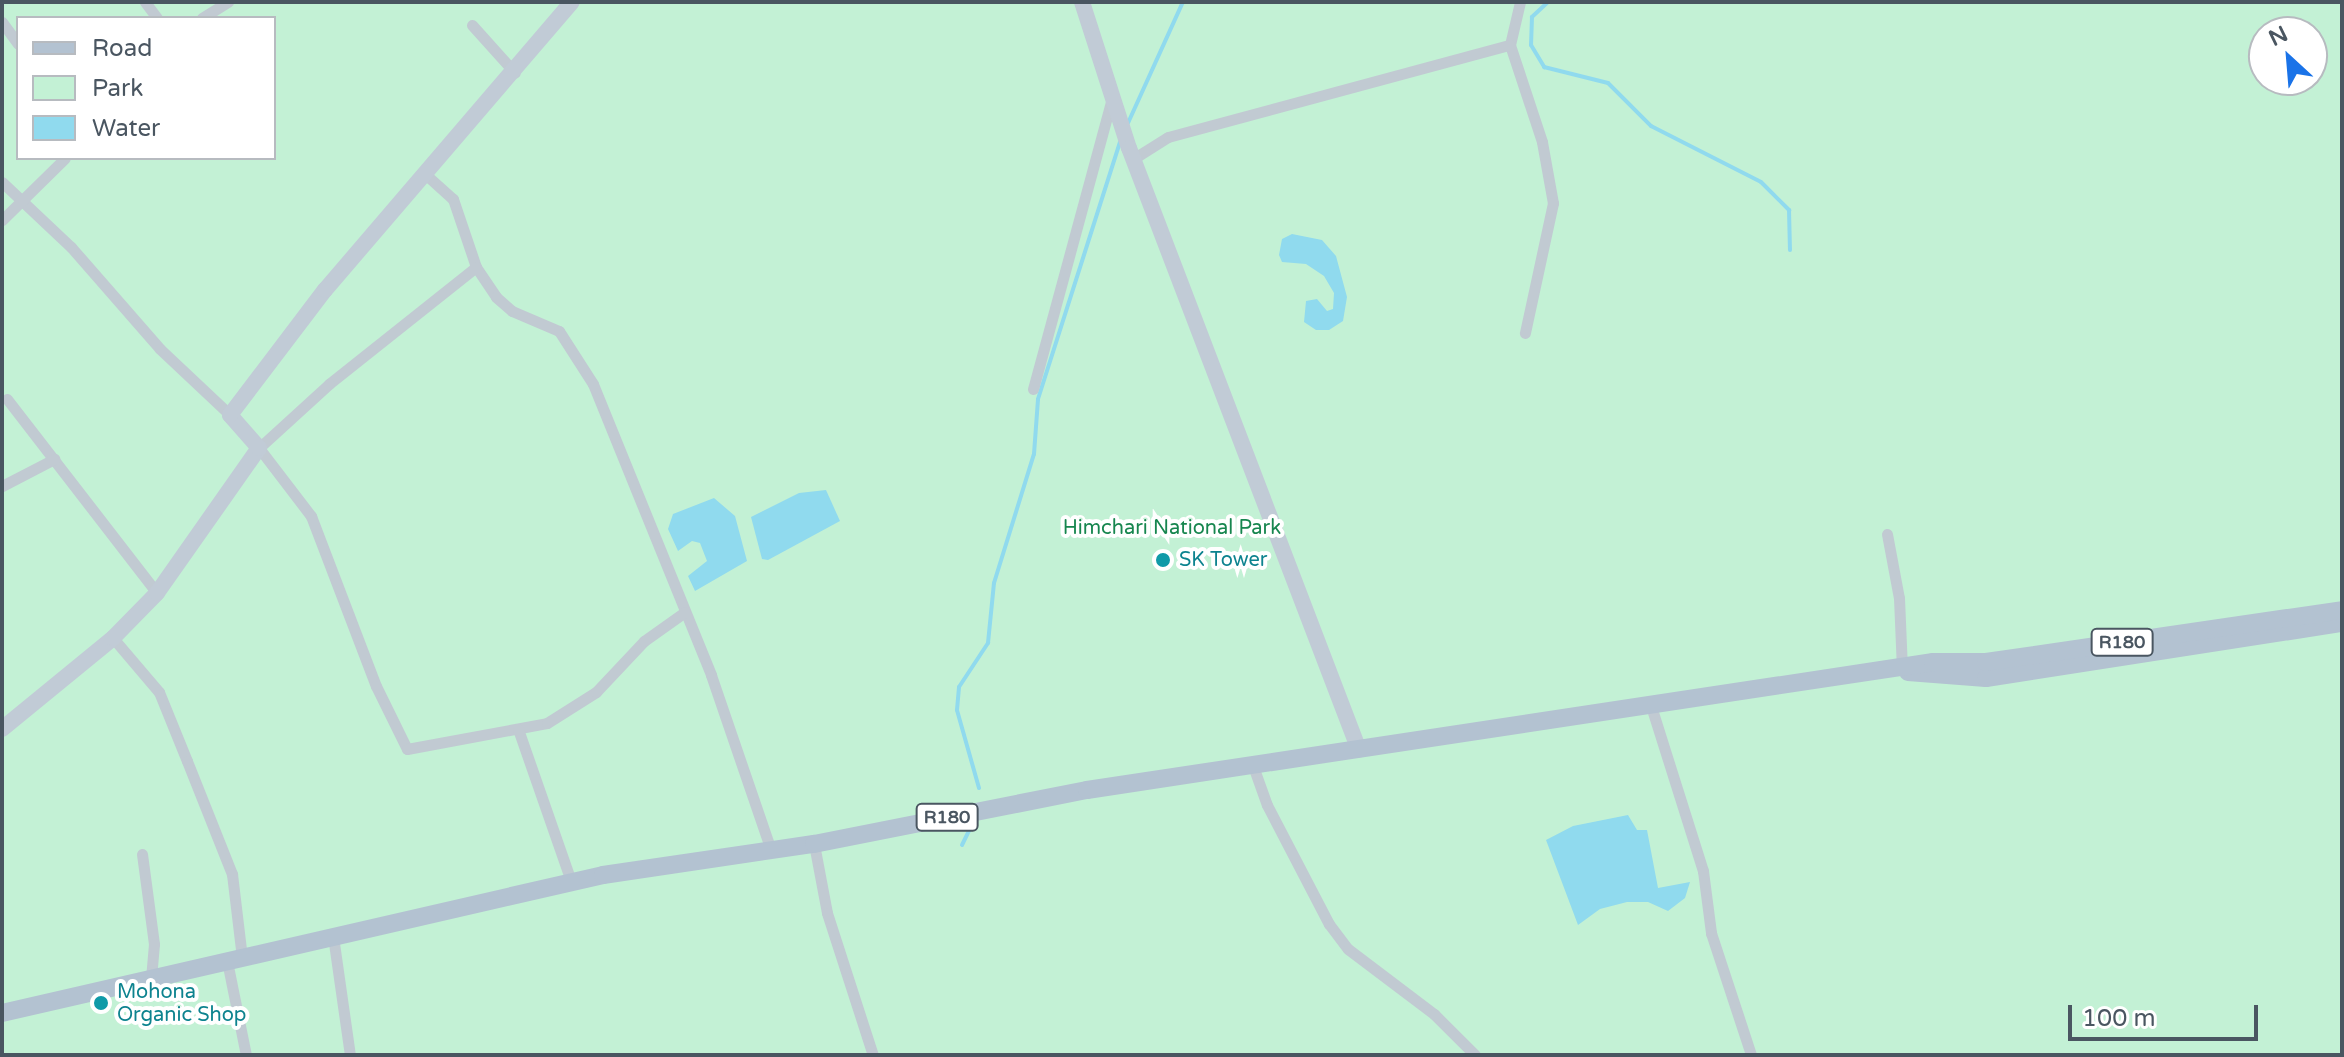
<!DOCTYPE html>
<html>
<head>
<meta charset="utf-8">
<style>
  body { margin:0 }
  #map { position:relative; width:2344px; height:1057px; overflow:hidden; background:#f5f3f3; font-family:"Varela Round",sans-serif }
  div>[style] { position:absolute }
  .green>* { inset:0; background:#c3f1d5 }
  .water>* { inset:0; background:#90daee }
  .stream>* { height:4px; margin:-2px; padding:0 2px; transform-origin:2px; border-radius:2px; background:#90daee }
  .street>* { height:11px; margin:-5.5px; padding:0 5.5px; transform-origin:5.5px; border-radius:5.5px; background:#c1cad2 }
  .secondary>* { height:16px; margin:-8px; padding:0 8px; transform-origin:8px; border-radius:8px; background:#c1cbd6 }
  .primary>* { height:18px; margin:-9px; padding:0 9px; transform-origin:9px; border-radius:9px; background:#b3c2d1 }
  .dots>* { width:22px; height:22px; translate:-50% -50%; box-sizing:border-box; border:4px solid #fff; border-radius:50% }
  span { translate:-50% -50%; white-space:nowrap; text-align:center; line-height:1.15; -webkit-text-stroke:8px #fff; paint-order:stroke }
  .shield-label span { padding:2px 6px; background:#fff; border:2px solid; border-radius:6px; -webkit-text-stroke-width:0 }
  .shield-label { font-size:18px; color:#4a5661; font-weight:700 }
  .park-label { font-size:20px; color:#17864f }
  .culture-label { font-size:20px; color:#0d838f }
  .left { translate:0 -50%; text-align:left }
  .frame { position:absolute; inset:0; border:4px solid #4a5661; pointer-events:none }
  .legend { position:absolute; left:16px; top:16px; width:260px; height:144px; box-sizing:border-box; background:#fff; border:2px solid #b7bbc0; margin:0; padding:10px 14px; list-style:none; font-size:24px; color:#4a5661 }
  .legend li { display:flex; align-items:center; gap:16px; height:40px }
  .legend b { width:40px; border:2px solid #b7bbc0 }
  .north { position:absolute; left:2248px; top:16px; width:80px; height:80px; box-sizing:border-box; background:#fff; border:2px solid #b7bbc0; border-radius:50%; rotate:334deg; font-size:22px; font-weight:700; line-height:32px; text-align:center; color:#4a5661 }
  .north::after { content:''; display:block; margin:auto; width:28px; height:36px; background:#1a73e8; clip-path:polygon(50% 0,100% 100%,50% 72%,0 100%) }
  .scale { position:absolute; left:2068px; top:1005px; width:190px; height:36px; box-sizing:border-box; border:4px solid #4a5661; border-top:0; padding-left:10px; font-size:24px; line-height:28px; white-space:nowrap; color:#4a5661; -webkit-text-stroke:6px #fff; paint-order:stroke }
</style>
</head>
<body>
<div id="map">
  <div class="green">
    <i style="clip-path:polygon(evenodd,2px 2px,2342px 2px,2342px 1055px,2px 1055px,2px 2px,18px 18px,274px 18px,274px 158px,18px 158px,18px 18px,2px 2px,2264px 32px,2312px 32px,2312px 80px,2264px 80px,2264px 32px)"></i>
  </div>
  <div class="water">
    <i style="clip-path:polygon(1292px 234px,1322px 240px,1336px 256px,1347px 297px,1343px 321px,1329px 330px,1316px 330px,1304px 322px,1306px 301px,1317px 299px,1327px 311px,1333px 309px,1334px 293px,1324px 276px,1306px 264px,1282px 262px,1279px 255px,1282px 239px)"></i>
    <i style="clip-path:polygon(826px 490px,840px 521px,768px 560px,762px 559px,751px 517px,799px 493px)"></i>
    <i style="clip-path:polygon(714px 498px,735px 516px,747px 561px,695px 591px,688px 576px,707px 561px,700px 543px,692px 541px,678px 551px,668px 529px,673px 514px)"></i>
    <i style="clip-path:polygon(1628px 815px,1637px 830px,1647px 830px,1658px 888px,1690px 882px,1685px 898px,1668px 911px,1648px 902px,1627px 902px,1600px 909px,1578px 925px,1546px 840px,1573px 826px)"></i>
  </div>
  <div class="stream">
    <i style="left:1548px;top:2px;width:22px;rotate:137deg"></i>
    <i style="left:1532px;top:17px;width:28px;rotate:92deg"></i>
    <i style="left:1531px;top:45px;width:26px;rotate:59deg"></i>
    <i style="left:1544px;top:67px;width:66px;rotate:14deg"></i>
    <i style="left:1608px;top:83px;width:61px;rotate:45deg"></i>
    <i style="left:1651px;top:126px;width:123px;rotate:27deg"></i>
    <i style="left:1761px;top:182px;width:40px;rotate:45deg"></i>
    <i style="left:1789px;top:210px;width:40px;rotate:88.6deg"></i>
    <i style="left:1128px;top:123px;width:133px;rotate:-65.6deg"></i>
    <i style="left:979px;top:788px;width:81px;rotate:-105.8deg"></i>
    <i style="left:957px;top:710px;width:23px;rotate:-85deg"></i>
    <i style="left:959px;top:687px;width:53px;rotate:-56.6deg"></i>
    <i style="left:988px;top:643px;width:60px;rotate:-84.3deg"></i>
    <i style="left:994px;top:583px;width:135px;rotate:-72.8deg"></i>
    <i style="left:1034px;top:454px;width:55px;rotate:-85.8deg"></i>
    <i style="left:1038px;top:399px;width:273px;rotate:-72.3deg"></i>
    <i style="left:962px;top:845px;width:30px;rotate:-64deg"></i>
  </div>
  <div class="street">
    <i style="left:145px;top:2px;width:20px;rotate:53deg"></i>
    <i style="left:1520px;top:2px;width:44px;rotate:103.1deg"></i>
    <i style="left:1510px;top:45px;width:102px;rotate:71.7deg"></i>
    <i style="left:1542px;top:142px;width:62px;rotate:79.8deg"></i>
    <i style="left:1553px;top:203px;width:133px;rotate:102.2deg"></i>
    <i style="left:202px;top:18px;width:31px;rotate:-32deg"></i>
    <i style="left:2px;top:22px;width:27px;rotate:54deg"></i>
    <i style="left:472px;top:25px;width:64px;rotate:48.1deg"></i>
    <i style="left:1133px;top:159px;width:41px;rotate:-32.2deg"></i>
    <i style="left:1168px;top:137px;width:354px;rotate:-15.1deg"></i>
    <i style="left:424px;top:173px;width:39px;rotate:42deg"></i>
    <i style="left:453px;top:199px;width:72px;rotate:71.3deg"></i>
    <i style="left:476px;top:267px;width:36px;rotate:56deg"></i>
    <i style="left:496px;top:297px;width:21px;rotate:41deg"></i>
    <i style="left:512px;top:311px;width:51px;rotate:23.1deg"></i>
    <i style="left:559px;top:331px;width:63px;rotate:57.3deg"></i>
    <i style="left:593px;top:384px;width:314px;rotate:67.9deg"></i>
    <i style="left:711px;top:675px;width:185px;rotate:71.1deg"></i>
    <i style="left:2px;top:182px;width:95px;rotate:43.3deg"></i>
    <i style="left:71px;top:247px;width:135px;rotate:48.9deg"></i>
    <i style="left:160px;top:349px;width:96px;rotate:43.3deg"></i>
    <i style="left:2px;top:220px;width:88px;rotate:-44.5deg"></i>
    <i style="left:476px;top:267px;width:188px;rotate:141.5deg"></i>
    <i style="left:329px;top:384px;width:95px;rotate:137.6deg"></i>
    <i style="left:259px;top:448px;width:86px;rotate:52.6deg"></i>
    <i style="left:311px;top:516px;width:182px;rotate:69.1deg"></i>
    <i style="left:376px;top:686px;width:70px;rotate:63.8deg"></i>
    <i style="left:407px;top:749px;width:142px;rotate:-10.5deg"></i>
    <i style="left:547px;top:723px;width:58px;rotate:-32.3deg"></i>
    <i style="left:596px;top:692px;width:70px;rotate:-46.7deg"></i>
    <i style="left:644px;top:641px;width:50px;rotate:-35.3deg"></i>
    <i style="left:1033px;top:389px;width:301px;rotate:-74.8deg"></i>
    <i style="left:7px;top:399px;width:245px;rotate:52.3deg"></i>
    <i style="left:2px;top:486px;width:59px;rotate:-27.4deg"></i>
    <i style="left:1887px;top:534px;width:65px;rotate:79.4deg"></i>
    <i style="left:1899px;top:598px;width:72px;rotate:87.6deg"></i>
    <i style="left:113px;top:638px;width:71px;rotate:49.6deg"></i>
    <i style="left:159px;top:692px;width:74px;rotate:67.9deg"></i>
    <i style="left:187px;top:761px;width:122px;rotate:68.3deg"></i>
    <i style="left:232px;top:874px;width:85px;rotate:83.2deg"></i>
    <i style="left:1651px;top:706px;width:173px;rotate:72.5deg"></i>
    <i style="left:1703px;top:871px;width:63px;rotate:82.6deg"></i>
    <i style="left:1711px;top:933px;width:128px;rotate:71.8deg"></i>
    <i style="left:518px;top:729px;width:161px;rotate:70.8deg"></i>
    <i style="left:1253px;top:766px;width:41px;rotate:70.3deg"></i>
    <i style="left:1267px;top:805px;width:134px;rotate:62.5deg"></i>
    <i style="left:1329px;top:924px;width:31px;rotate:53deg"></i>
    <i style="left:1348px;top:949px;width:108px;rotate:37.1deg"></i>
    <i style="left:1434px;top:1014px;width:58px;rotate:45deg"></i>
    <i style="left:814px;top:844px;width:70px;rotate:79.3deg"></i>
    <i style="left:827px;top:913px;width:149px;rotate:72.1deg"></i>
    <i style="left:142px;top:854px;width:91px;rotate:82.4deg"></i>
    <i style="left:154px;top:944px;width:35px;rotate:95deg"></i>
    <i style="left:333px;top:936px;width:120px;rotate:81.9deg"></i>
    <i style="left:227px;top:961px;width:96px;rotate:78.6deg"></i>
  </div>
  <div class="secondary">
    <i style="left:1082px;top:2px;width:153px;rotate:72.2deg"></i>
    <i style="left:1129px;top:148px;width:644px;rotate:69.09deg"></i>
    <i style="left:2px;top:729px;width:144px;rotate:-39.3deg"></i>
    <i style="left:113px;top:638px;width:63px;rotate:-45.6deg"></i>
    <i style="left:157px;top:593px;width:177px;rotate:-54.9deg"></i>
    <i style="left:259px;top:448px;width:44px;rotate:-131.3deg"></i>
    <i style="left:230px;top:415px;width:157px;rotate:-52.8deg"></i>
    <i style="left:325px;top:290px;width:379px;rotate:-49.4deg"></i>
  </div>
  <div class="primary">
    <i style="left:1908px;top:672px;width:78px;rotate:4.4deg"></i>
    <i style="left:1986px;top:678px;width:360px;rotate:-8.8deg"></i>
    <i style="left:2px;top:1013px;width:617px;rotate:-12.93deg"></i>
    <i style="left:603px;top:875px;width:213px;rotate:-8.4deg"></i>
    <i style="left:814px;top:844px;width:278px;rotate:-11.2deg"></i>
    <i style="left:1087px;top:790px;width:856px;rotate:-8.6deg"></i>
    <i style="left:1933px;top:662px;width:53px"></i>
    <i style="left:1986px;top:662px;width:360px;rotate:-8.3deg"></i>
  </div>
  <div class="dots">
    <i style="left:1163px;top:560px;background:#0f9aa8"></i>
    <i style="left:101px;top:1003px;background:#0f9aa8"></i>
  </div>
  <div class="shield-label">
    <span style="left:2122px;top:642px">R180</span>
    <span style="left:947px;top:817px">R180</span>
  </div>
  <div class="park-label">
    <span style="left:1172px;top:528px">Himchari National Park</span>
  </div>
  <div class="culture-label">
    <span class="left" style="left:1179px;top:560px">SK Tower</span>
    <span class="left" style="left:117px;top:1004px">Mohona<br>Organic Shop</span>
  </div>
  <div class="frame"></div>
  <ul class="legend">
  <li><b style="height:10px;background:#b3c2d1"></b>Road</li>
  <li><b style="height:22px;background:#c3f1d5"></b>Park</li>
  <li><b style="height:22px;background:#90daee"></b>Water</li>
  </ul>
  <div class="north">N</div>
  <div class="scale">100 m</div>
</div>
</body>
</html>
